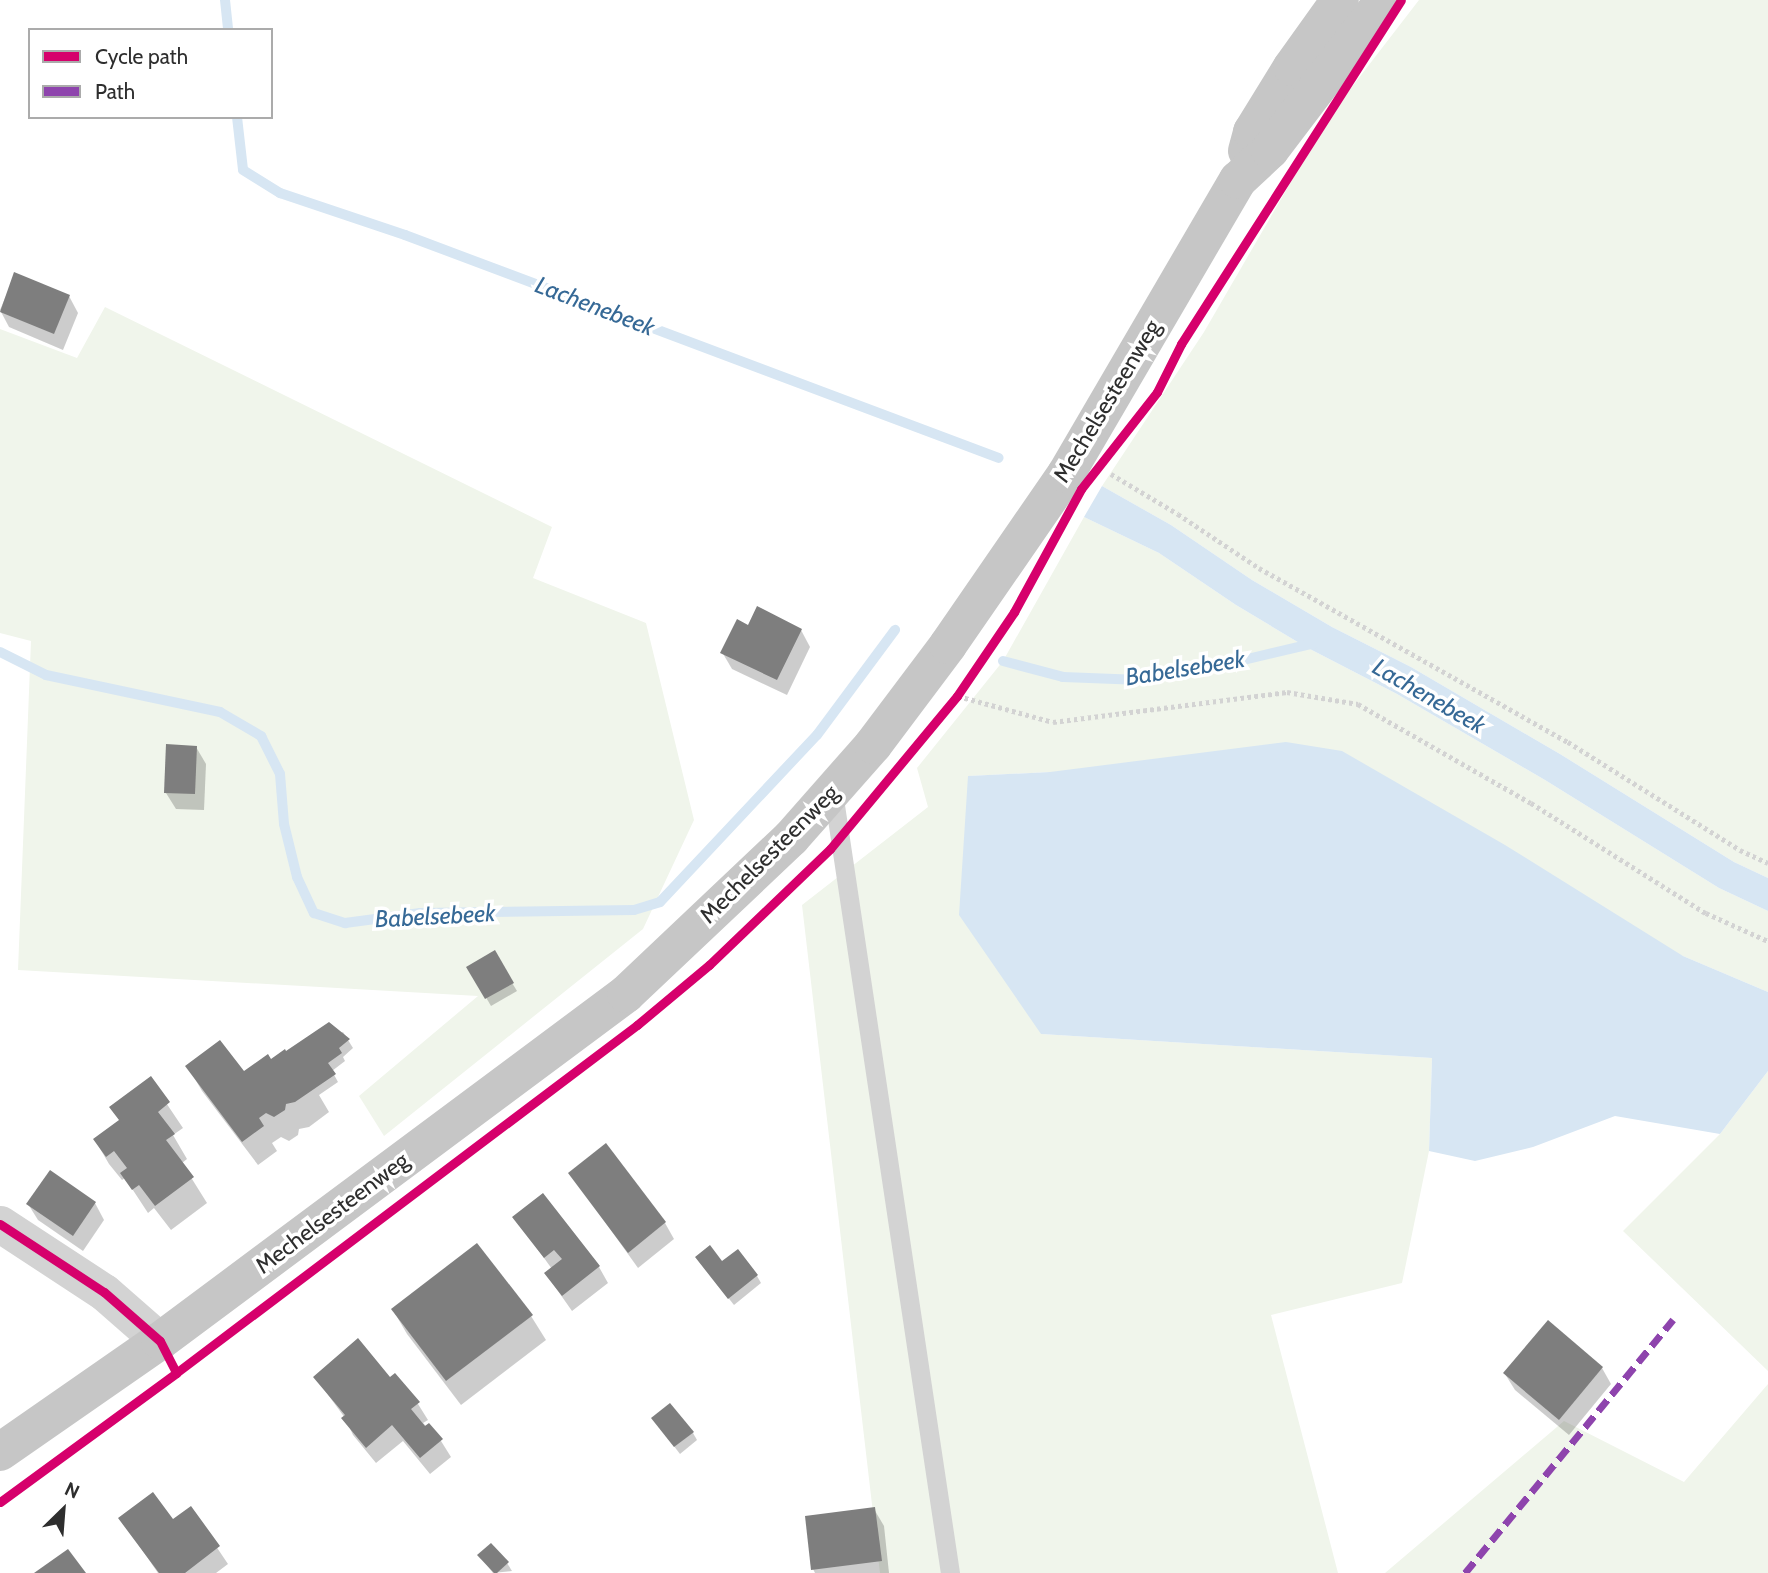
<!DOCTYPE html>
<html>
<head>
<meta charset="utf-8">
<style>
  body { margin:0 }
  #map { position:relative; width:1768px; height:1573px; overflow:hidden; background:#fff; font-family:Cabin,sans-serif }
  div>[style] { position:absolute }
  .green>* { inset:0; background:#f0f5eb }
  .water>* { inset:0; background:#d7e6f3 }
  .shadow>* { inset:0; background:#0003 }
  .stream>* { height:10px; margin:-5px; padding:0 5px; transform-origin:5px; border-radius:5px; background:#d7e6f3 }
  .building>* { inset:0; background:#7e7e7e }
  .path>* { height:4.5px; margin-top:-2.25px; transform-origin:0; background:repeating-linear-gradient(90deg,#d3d3d3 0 3.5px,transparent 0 7px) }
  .lane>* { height:19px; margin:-9.5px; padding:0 9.5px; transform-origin:9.5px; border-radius:9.5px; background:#d3d3d3 }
  .street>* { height:37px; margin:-18.5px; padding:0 18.5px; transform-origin:18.5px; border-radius:18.5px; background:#d3d3d3 }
  .primary>* { height:38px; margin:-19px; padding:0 19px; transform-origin:19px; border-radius:19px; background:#c6c6c6 }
  .quiet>* { height:7px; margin-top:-3.5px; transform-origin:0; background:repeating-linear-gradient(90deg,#8e44ad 0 14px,transparent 0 21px) }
  .cycleway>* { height:9px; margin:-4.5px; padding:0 4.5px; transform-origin:4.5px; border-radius:4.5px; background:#d6006c }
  span { translate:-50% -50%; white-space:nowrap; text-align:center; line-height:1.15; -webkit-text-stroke:7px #fff; paint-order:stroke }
  .street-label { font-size:23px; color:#2e2e2e }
  .water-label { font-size:24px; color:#366996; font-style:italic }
  .legend { position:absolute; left:28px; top:28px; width:245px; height:91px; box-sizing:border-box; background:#fff; border:2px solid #ababab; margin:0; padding:9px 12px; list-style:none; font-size:21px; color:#2e2e2e }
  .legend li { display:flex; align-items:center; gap:14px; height:35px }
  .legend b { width:35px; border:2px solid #ababab }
  .north { position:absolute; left:28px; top:1475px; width:70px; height:70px; -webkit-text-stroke:5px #fff; paint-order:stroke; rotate:25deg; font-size:19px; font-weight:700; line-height:28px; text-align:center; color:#2e2e2e }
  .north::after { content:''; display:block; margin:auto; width:24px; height:32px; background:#2e2e2e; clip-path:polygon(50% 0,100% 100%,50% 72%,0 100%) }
</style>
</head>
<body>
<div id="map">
  <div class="green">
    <i style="clip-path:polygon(1419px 0,1768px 0,1768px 878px,1734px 862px,1560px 754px,1411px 667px,1332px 627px,1252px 580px,1171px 525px,1102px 486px,1204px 332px,1328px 118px)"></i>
    <i style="clip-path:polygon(105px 307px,552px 527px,533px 578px,646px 623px,694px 820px,643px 929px,384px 1136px,359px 1096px,478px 996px,18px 970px,31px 641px,0 633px,0 329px,77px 358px)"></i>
    <i style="clip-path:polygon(1084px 517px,1159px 553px,1236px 605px,1306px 647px,1397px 694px,1545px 780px,1719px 888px,1768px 911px,1768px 992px,1683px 956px,1050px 772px,969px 776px,1041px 1034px,1432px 1058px,1429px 1151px,1402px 1283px,1271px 1315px,1338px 1573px,880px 1573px,802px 905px,928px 807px,917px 768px,1003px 661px)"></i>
    <i style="clip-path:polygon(1768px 1071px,1768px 1371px,1623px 1231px,1720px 1134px)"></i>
    <i style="clip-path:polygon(1768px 1384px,1768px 1573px,1385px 1573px,1564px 1421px,1684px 1482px)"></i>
  </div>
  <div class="water">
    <i style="clip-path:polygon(1102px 486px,1171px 525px,1252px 580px,1332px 627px,1411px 667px,1560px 754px,1734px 862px,1768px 878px,1768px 911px,1719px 888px,1545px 780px,1397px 694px,1306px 647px,1236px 605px,1159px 553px,1084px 517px)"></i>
    <i style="clip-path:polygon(1286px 742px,1342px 751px,1505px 845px,1683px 956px,1768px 992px,1768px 1071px,1720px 1134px,1615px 1116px,1533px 1147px,1475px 1161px,1429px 1151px,1432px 1058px,1041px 1034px,959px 915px,968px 776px,1050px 772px)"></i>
  </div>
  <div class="shadow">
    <i style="clip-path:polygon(15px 274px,69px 296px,78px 313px,63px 350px,9px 327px,0 310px)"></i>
    <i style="clip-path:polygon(749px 627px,801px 630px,810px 647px,787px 695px,732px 669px,722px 652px)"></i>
    <i style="clip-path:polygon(196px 747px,206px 764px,204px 810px,176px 809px,166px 793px)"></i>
    <i style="clip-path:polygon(494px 953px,517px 991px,491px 1006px,469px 968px)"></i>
    <i style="clip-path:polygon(343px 1032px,353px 1048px,343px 1057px,345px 1061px,332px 1071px,338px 1082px,319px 1095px,329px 1112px,309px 1127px,299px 1129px,298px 1135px,289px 1141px,281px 1137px,272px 1143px,277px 1151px,258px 1165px,202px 1091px,188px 1067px,244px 1074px)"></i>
    <i style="clip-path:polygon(150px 1079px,183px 1128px,173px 1135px,187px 1159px,182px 1163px,207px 1203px,171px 1230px,154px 1208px,148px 1213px,125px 1178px,122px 1180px,109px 1164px,95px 1140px,120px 1121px)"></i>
    <i style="clip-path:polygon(570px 1173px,665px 1223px,674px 1239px,638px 1268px)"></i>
    <i style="clip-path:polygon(95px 1203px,104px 1220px,83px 1251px,38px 1220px,28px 1204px)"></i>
    <i style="clip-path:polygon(515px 1218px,599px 1267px,608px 1283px,572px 1311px,546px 1274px,552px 1269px)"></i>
    <i style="clip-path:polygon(722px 1264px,757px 1276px,761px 1283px,734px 1305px,702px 1265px)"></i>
    <i style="clip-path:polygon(393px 1310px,531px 1316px,546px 1340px,461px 1405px,407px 1334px)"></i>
    <i style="clip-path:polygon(1602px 1368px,1611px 1384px,1569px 1435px,1515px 1390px,1505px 1374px)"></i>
    <i style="clip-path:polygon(395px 1375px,418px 1404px,428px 1420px,423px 1423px,441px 1441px,451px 1457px,430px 1474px,403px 1441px,376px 1463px,353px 1435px,345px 1418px,315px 1377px,390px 1379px)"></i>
    <i style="clip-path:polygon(653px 1419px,693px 1433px,697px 1440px,680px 1454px)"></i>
    <i style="clip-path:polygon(191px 1509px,228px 1564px,216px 1573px,158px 1573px,120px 1518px,173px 1522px)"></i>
    <i style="clip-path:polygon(874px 1509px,884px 1526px,889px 1573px,815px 1573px,813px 1569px)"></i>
    <i style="clip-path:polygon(480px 1556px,507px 1563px,512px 1571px,493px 1573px)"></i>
  </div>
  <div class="stream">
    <i style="left:225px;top:0;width:30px;rotate:84deg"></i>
    <i style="left:237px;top:117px;width:53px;rotate:83.5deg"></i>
    <i style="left:243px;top:170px;width:44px;rotate:31.9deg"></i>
    <i style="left:280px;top:193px;width:132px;rotate:18.6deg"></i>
    <i style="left:405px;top:235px;width:634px;rotate:20.58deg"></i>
    <i style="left:0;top:652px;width:51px;rotate:26.6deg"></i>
    <i style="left:46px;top:675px;width:178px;rotate:12deg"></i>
    <i style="left:220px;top:712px;width:48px;rotate:30.3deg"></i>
    <i style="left:261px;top:736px;width:42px;rotate:63.4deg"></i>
    <i style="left:280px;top:774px;width:50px;rotate:85.4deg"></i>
    <i style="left:284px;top:824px;width:55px;rotate:76.2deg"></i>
    <i style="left:297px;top:877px;width:40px;rotate:65deg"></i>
    <i style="left:314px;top:913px;width:33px;rotate:18deg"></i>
    <i style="left:345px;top:923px;width:76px;rotate:-7.6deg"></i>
    <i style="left:420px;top:913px;width:214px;rotate:-0.8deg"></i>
    <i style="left:634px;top:910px;width:27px;rotate:-17deg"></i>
    <i style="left:660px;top:902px;width:229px;rotate:-46.8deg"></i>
    <i style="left:817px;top:735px;width:131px;rotate:-53.4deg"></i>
    <i style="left:1003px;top:661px;width:62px;rotate:14.9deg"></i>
    <i style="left:1063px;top:677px;width:78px;rotate:2.2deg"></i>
    <i style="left:1141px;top:680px;width:70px;rotate:-9.9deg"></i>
    <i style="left:1210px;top:668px;width:112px;rotate:-13.4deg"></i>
  </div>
  <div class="building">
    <i style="clip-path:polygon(14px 272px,70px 295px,54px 334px,0 312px)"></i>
    <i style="clip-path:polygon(757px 606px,802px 629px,777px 680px,720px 653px,737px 619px,748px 625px)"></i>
    <i style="clip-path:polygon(166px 744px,197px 746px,195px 794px,164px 793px)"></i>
    <i style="clip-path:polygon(495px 950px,514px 983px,485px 999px,466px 967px)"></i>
    <i style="clip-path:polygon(329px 1022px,350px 1039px,339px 1048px,342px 1053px,328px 1063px,336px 1074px,295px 1102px,286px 1104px,285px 1110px,274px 1117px,266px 1113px,259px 1118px,264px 1126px,242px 1142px,185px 1066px,220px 1040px,244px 1071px,268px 1054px,271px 1059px,285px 1049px,286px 1051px)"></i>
    <i style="clip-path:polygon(151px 1076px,170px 1102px,158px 1112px,175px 1134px,166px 1140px,194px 1177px,155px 1206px,139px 1185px,132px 1190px,120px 1173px,127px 1168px,114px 1151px,106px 1157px,93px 1139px,119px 1120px,109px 1107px)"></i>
    <i style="clip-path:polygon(606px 1143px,666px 1222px,628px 1253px,568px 1173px)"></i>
    <i style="clip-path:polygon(50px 1170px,96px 1202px,73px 1236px,26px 1204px)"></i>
    <i style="clip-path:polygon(543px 1193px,600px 1266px,562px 1296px,544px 1273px,562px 1259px,554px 1250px,544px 1258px,512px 1217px)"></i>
    <i style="clip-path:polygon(477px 1243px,533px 1315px,446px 1381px,391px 1309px)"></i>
    <i style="clip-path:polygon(710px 1245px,722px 1261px,738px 1249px,758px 1275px,728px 1299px,695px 1257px)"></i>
    <i style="clip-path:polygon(1548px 1320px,1603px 1367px,1559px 1420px,1503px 1373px)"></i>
    <i style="clip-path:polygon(358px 1338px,390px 1377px,395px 1373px,420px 1402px,411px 1409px,425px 1426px,429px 1423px,443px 1439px,420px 1458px,392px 1425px,366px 1448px,341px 1418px,345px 1415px,313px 1377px)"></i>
    <i style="clip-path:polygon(670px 1403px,694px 1432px,674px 1447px,651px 1418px)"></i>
    <i style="clip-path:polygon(153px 1492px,173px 1519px,191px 1506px,220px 1546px,185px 1573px,159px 1573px,118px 1518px)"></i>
    <i style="clip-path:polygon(875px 1507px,882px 1561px,811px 1570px,805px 1516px)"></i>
    <i style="clip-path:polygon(491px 1543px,509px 1562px,497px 1573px,494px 1573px,477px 1555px)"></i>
    <i style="clip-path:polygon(68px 1549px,86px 1573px,34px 1573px)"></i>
  </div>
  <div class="path">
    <i style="left:1111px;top:474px;width:78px;rotate:30.8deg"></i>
    <i style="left:1178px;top:514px;width:97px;rotate:33.7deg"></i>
    <i style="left:1259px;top:568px;width:355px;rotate:29.4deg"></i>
    <i style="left:1568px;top:742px;width:203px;rotate:32.1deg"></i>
    <i style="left:1740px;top:850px;width:31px;rotate:25deg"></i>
    <i style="left:958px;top:696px;width:98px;rotate:15.3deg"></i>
    <i style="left:1053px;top:722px;width:236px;rotate:-7.3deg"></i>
    <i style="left:1287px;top:692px;width:72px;rotate:9.6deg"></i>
    <i style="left:1358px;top:704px;width:199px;rotate:29.8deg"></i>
    <i style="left:1531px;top:803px;width:207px;rotate:32.2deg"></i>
    <i style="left:1706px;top:913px;width:68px;rotate:24.3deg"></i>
  </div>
  <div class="lane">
    <i style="left:833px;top:792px;width:790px;rotate:81.48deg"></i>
  </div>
  <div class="street">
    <i style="left:0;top:1224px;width:124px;rotate:33.2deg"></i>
    <i style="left:104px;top:1292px;width:74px;rotate:41.2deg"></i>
  </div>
  <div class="primary">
    <i style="left:1247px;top:151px;width:20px;rotate:-75deg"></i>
    <i style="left:1252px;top:132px;width:76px;rotate:-58.4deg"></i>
    <i style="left:1292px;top:67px;width:82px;rotate:-54.4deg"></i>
    <i style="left:0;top:1452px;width:195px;rotate:-34.8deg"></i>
    <i style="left:160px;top:1341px;width:581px;rotate:-36.67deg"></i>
    <i style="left:626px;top:994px;width:227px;rotate:-43.4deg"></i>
    <i style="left:791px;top:838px;width:124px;rotate:-48.6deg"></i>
    <i style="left:873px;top:745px;width:125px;rotate:-53.1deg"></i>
    <i style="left:948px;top:645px;width:208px;rotate:-55.4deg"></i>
    <i style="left:1066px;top:474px;width:341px;rotate:-59.7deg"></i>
    <i style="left:1238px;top:180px;width:44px;rotate:-43.2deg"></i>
    <i style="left:1270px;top:150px;width:188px;rotate:-52.8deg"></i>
  </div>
  <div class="quiet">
    <i style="left:1465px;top:1573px;width:328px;rotate:-50.6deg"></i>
  </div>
  <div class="cycleway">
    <i style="left:0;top:1224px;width:124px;rotate:33.2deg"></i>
    <i style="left:104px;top:1292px;width:74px;rotate:41.2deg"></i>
    <i style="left:160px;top:1341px;width:36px;rotate:63deg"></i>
    <i style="left:0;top:1502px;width:218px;rotate:-36.2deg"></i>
    <i style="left:176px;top:1373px;width:578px;rotate:-37.05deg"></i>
    <i style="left:637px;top:1025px;width:94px;rotate:-39.8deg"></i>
    <i style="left:709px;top:965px;width:168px;rotate:-43.8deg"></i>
    <i style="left:830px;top:849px;width:199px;rotate:-50.3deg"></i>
    <i style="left:957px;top:696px;width:102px;rotate:-55.8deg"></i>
    <i style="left:1014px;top:612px;width:140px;rotate:-61.4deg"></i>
    <i style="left:1081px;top:489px;width:123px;rotate:-51.9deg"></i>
    <i style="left:1157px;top:392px;width:54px;rotate:-63.4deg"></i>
    <i style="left:1181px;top:344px;width:408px;rotate:-57.4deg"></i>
  </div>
  <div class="street-label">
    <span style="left:1107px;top:401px;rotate:-59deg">Mechelsesteenweg</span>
    <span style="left:769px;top:854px;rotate:-45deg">Mechelsesteenweg</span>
    <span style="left:332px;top:1213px;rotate:-37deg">Mechelsesteenweg</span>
  </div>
  <div class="water-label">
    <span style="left:595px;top:306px;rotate:21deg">Lachenebeek</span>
    <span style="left:1185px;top:668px;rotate:-9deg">Babelsebeek</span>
    <span style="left:1429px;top:696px;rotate:30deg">Lachenebeek</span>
    <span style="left:435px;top:916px;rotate:-3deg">Babelsebeek</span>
  </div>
  <ul class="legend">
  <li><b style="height:9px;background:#d6006c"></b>Cycle path</li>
  <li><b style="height:9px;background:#8e44ad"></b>Path</li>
  </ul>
  <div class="north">N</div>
</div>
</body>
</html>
